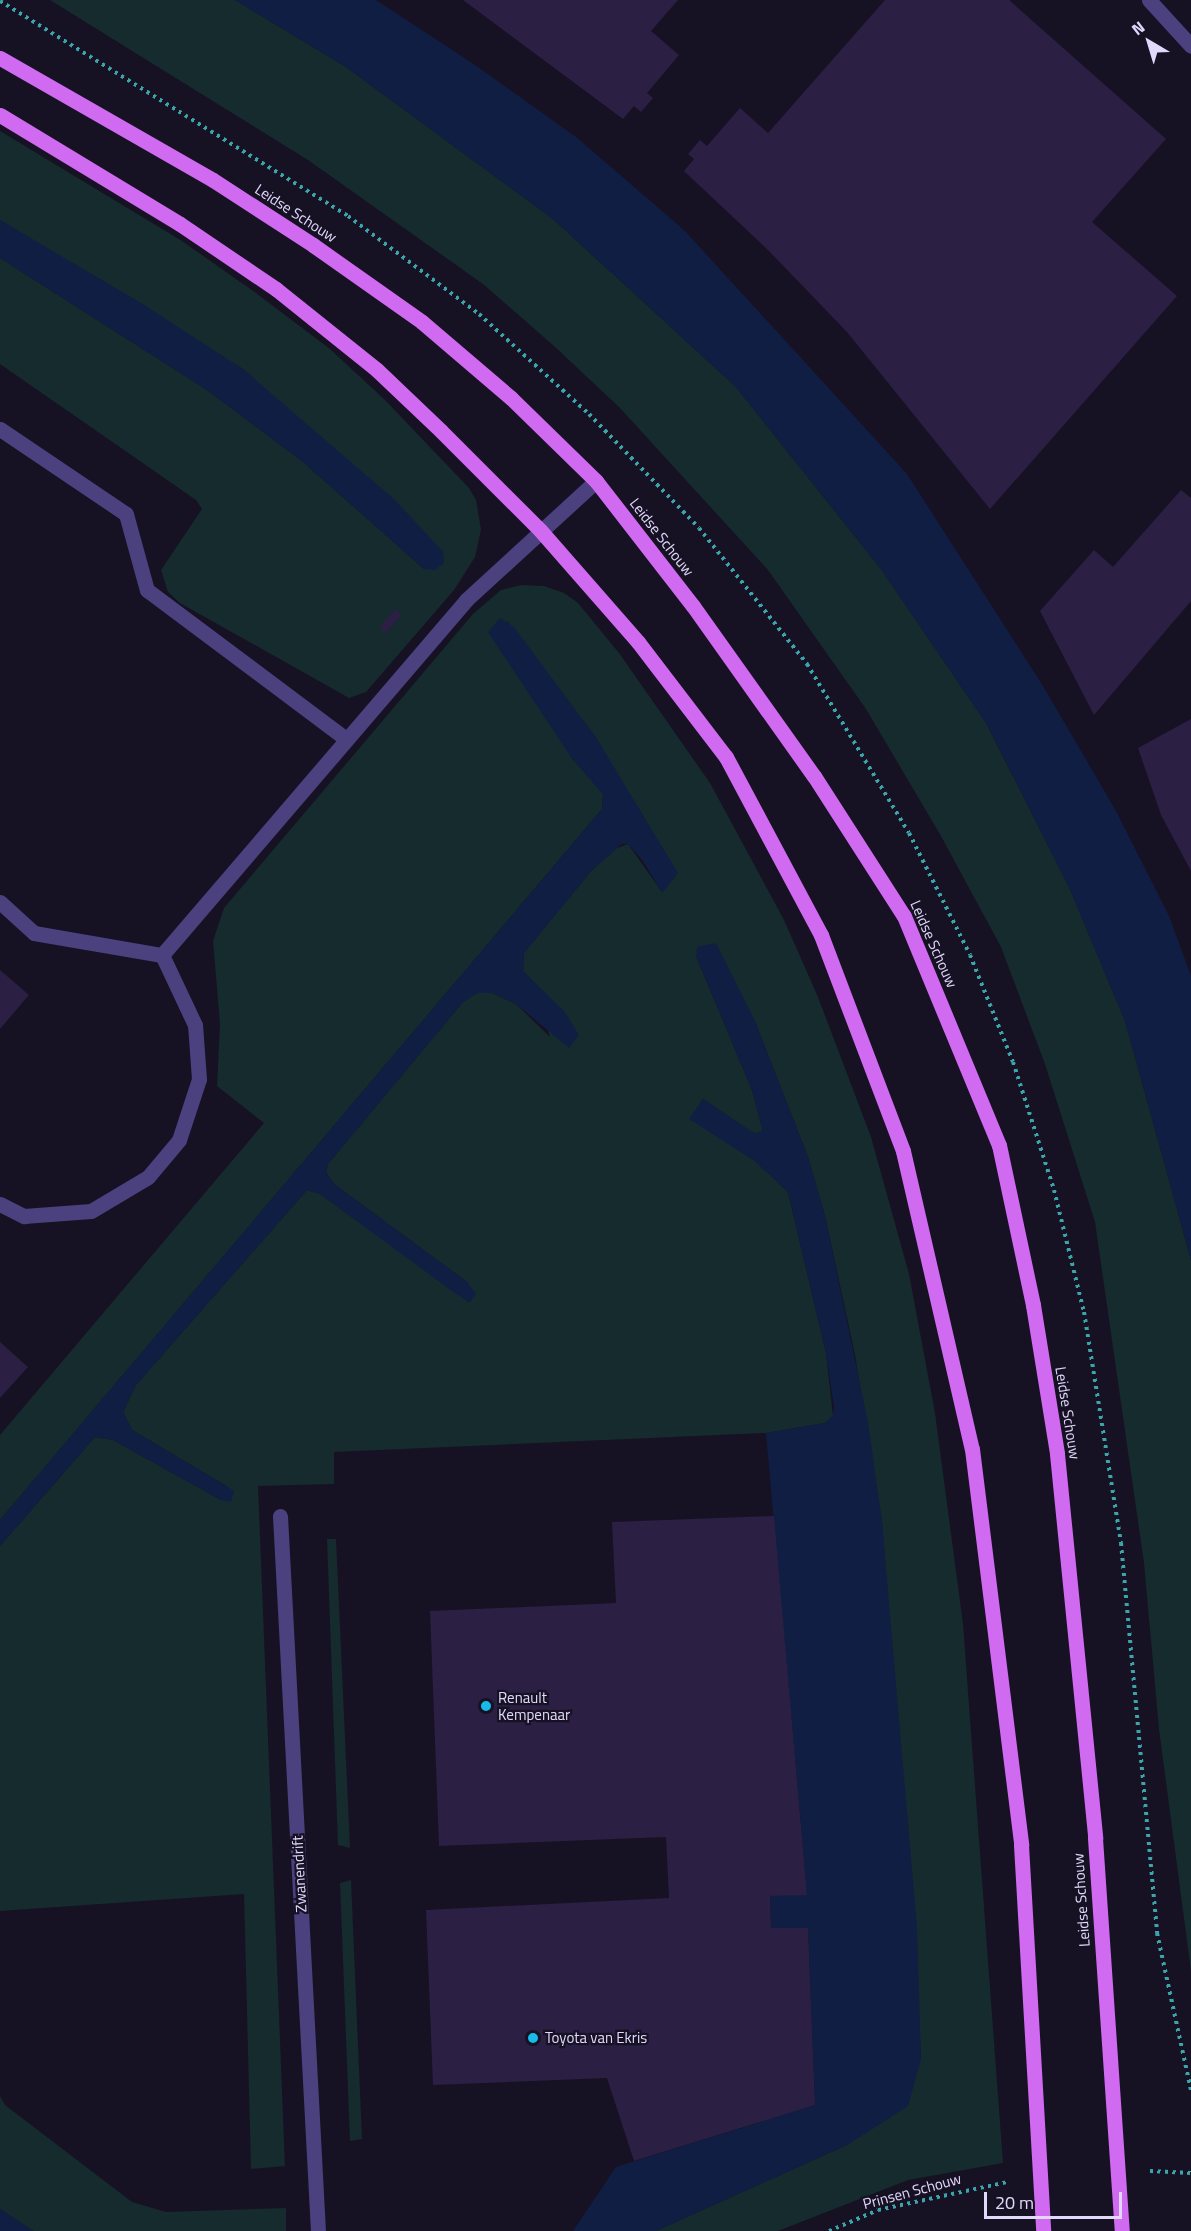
<!DOCTYPE html>
<html>
<head>
<meta charset="utf-8">
<style>
  body { margin:0 }
  #map { position:relative; width:1191px; height:2231px; overflow:hidden; background:#171124; font-family:"Titillium Web",sans-serif }
  div>[style] { position:absolute }
  .green>* { inset:0; background:#152b2e }
  .water>* { inset:0; background:#111e43 }
  .building>* { inset:0; background:#2b1f43 }
  .path>* { height:4px; margin-top:-2px; transform-origin:0; background:repeating-linear-gradient(90deg,#3ba5ac 0 3px,transparent 0 7.5px) }
  .service>* { height:15px; margin:-7.5px; padding:0 7.5px; transform-origin:7.5px; border-radius:7.5px; background:#4b417f }
  .minor>* { height:15px; margin:-7.5px; padding:0 7.5px; transform-origin:7.5px; border-radius:7.5px; background:#4b417f }
  .primary>* { height:15px; margin:-7.5px; padding:0 7.5px; transform-origin:7.5px; border-radius:7.5px; background:#cf6af1 }
  .dots>* { width:16px; height:16px; translate:-50% -50%; box-sizing:border-box; border:3px solid #171124; border-radius:50% }
  span { translate:-50% -50%; white-space:nowrap; text-align:center; line-height:1.15; -webkit-text-stroke:4.5px #171124; paint-order:stroke }
  .street-label { font-size:15px; color:#e1d8fb }
  .poi-label { font-size:15px; color:#e1d8fb }
  .left { translate:0 -50%; text-align:left }
  .north { position:absolute; left:1119px; top:12px; width:60px; height:60px; -webkit-text-stroke:4px #171124; paint-order:stroke; rotate:322deg; font-size:16px; font-weight:700; line-height:24px; text-align:center; color:#e1d8fb }
  .north::after { content:''; display:block; margin:auto; width:21px; height:27px; background:#e1d8fb; clip-path:polygon(50% 0,100% 100%,50% 72%,0 100%) }
  .scale { position:absolute; left:984px; top:2192px; width:138px; height:27px; box-sizing:border-box; border:3px solid #e1d8fb; border-top:0; padding-left:8px; font-size:18px; line-height:21px; white-space:nowrap; color:#e1d8fb; -webkit-text-stroke:4px #171124; paint-order:stroke }
</style>
</head>
<body>
<div id="map">
  <div class="green">
    <i style="clip-path:polygon(50px 0,235px 0,346px 67px,553px 219px,735px 386px,881px 569px,986px 723px,1069px 887px,1125px 1021px,1191px 1260px,1191px 1971px,1159px 1729px,1144px 1563px,1095px 1222px,1045px 1064px,1001px 947px,941px 836px,866px 709px,768px 570px,620px 408px,554px 346px,483px 284px,308px 160px)"></i>
    <i style="clip-path:polygon(0 131px,182px 241px,256px 293px,330px 349px,385px 400px,469px 488px,476px 500px,481px 530px,475px 557px,454px 590px,366px 692px,349px 698px,180px 603px,168px 592px,161px 570px,202px 509px,196px 500px,0 364px,0 258px,207px 390px,302px 461px,424px 569px,443px 552px,409px 517px,243px 369px,0 220px)"></i>
    <i style="clip-path:polygon(521px 585px,544px 586px,564px 593px,578px 603px,619px 653px,710px 783px,784px 920px,818px 997px,871px 1137px,909px 1274px,935px 1413px,963px 1624px,1003px 2163px,908px 2180px,778px 2231px,656px 2231px,849px 2144px,921px 2059px,918px 1998px,882px 1522px,855px 1355px,825px 1216px,808px 1157px,754px 1019px,696px 956px,752px 1090px,763px 1131px,754px 1134px,703px 1099px,690px 1119px,755px 1161px,788px 1192px,826px 1353px,833px 1416px,825px 1423px,766px 1433px,334px 1452px,334px 1484px,258px 1486px,285px 2166px,251px 2169px,244px 1894px,0 1911px,0 1546px,95px 1437px,113px 1440px,221px 1500px,228px 1487px,132px 1430px,123px 1412px,136px 1385px,307px 1190px,320px 1194px,469px 1302px,467px 1282px,334px 1184px,326px 1172px,328px 1164px,463px 1002px,477px 993px,492px 993px,516px 1004px,550px 1037px,532px 981px,523px 971px,524px 953px,591px 871px,617px 848px,628px 844px,662px 892px,675px 877px,597px 739px,506px 620px,571px 757px,603px 794px,602px 809px,0 1520px,0 1435px,264px 1123px,217px 1086px,220px 1024px,213px 941px,224px 908px,473px 614px,501px 590px)"></i>
    <i style="clip-path:polygon(327px 1539px,336px 1539px,350px 1848px,338px 1845px)"></i>
    <i style="clip-path:polygon(351px 1880px,362px 2139px,350px 2141px,340px 1883px)"></i>
    <i style="clip-path:polygon(0 2096px,5px 2105px,132px 2202px,166px 2212px,286px 2208px,286px 2231px,33px 2231px,0 2209px)"></i>
  </div>
  <div class="water">
    <i style="clip-path:polygon(235px 0,376px 0,472px 63px,576px 137px,684px 230px,907px 474px,1043px 686px,1116px 811px,1169px 916px,1191px 976px,1191px 1260px,1125px 1021px,1069px 887px,986px 723px,881px 569px,735px 386px,553px 219px,346px 67px)"></i>
    <i style="clip-path:polygon(0 220px,141px 303px,243px 369px,396px 501px,443px 552px,444px 563px,435px 570px,424px 569px,302px 461px,207px 390px,0 258px)"></i>
    <i style="clip-path:polygon(500px 618px,514px 627px,597px 739px,678px 873px,662px 893px,643px 861px,628px 844px,622px 844px,591px 871px,524px 953px,523px 971px,564px 1011px,579px 1035px,569px 1048px,516px 1004px,492px 993px,477px 993px,463px 1002px,328px 1164px,326px 1172px,334px 1184px,467px 1282px,476px 1294px,470px 1302px,456px 1294px,320px 1194px,307px 1190px,136px 1385px,123px 1412px,132px 1430px,228px 1487px,234px 1491px,231px 1502px,221px 1500px,113px 1440px,95px 1437px,0 1546px,0 1520px,602px 809px,603px 794px,571px 757px,488px 632px)"></i>
    <i style="clip-path:polygon(716px 943px,754px 1019px,808px 1157px,825px 1216px,868px 1422px,882px 1522px,917px 1927px,921px 2059px,908px 2106px,849px 2144px,656px 2231px,573px 2231px,616px 2167px,815px 2105px,808px 1928px,771px 1928px,770px 1896px,807px 1894px,766px 1433px,825px 1423px,833px 1416px,834px 1407px,826px 1353px,788px 1192px,755px 1161px,689px 1119px,703px 1099px,754px 1133px,763px 1131px,752px 1090px,696px 956px,697px 947px)"></i>
    <i style="clip-path:polygon(0 2209px,33px 2231px,0 2231px)"></i>
  </div>
  <div class="building">
    <i style="clip-path:polygon(463px 0,678px 0,651px 31px,679px 55px,647px 93px,653px 98px,641px 112px,634px 106px,623px 119px)"></i>
    <i style="clip-path:polygon(885px 0,1009px 0,1166px 139px,1092px 222px,1177px 296px,990px 509px,847px 332px,768px 250px,684px 171px,694px 159px,688px 154px,700px 140px,707px 146px,740px 108px,768px 133px)"></i>
    <i style="clip-path:polygon(1181px 490px,1191px 498px,1191px 601px,1094px 715px,1040px 611px,1094px 550px,1113px 567px)"></i>
    <i style="clip-path:polygon(395px 609px,402px 615px,386px 633px,380px 627px)"></i>
    <i style="clip-path:polygon(1191px 719px,1191px 871px,1161px 815px,1138px 748px)"></i>
    <i style="clip-path:polygon(0 970px,29px 995px,0 1029px)"></i>
    <i style="clip-path:polygon(0 1342px,28px 1367px,0 1398px)"></i>
    <i style="clip-path:polygon(774px 1516px,807px 1895px,770px 1896px,771px 1928px,808px 1928px,815px 2105px,634px 2161px,607px 2078px,433px 2085px,426px 1910px,669px 1898px,666px 1837px,439px 1846px,430px 1611px,616px 1603px,612px 1522px)"></i>
  </div>
  <div class="path">
    <i style="left:0;top:1px;width:409px;rotate:31.7deg"></i>
    <i style="left:348px;top:216px;width:164px;rotate:36.8deg"></i>
    <i style="left:479px;top:314px;width:149px;rotate:42.3deg"></i>
    <i style="left:589px;top:414px;width:158px;rotate:46deg"></i>
    <i style="left:699px;top:528px;width:174px;rotate:51.5deg"></i>
    <i style="left:807px;top:664px;width:197px;rotate:58.9deg"></i>
    <i style="left:909px;top:833px;width:136px;rotate:63.4deg"></i>
    <i style="left:970px;top:955px;width:115px;rotate:68.1deg"></i>
    <i style="left:1013px;top:1062px;width:134px;rotate:72.2deg"></i>
    <i style="left:1054px;top:1190px;width:126px;rotate:76.2deg"></i>
    <i style="left:1084px;top:1312px;width:234px;rotate:80.9deg"></i>
    <i style="left:1121px;top:1543px;width:392px;rotate:84.7deg"></i>
    <i style="left:1157px;top:1933px;width:161px;rotate:77.8deg"></i>
    <i style="left:1150px;top:2171px;width:41px;rotate:2.8deg"></i>
    <i style="left:829px;top:2231px;width:53px;rotate:-23.2deg"></i>
    <i style="left:878px;top:2210px;width:133px;rotate:-12.2deg"></i>
  </div>
  <div class="service">
    <i style="left:0;top:1204px;width:27px;rotate:27deg"></i>
    <i style="left:24px;top:1216px;width:67px;rotate:-4.3deg"></i>
    <i style="left:91px;top:1211px;width:66px;rotate:-30.8deg"></i>
    <i style="left:148px;top:1177px;width:48px;rotate:-50deg"></i>
    <i style="left:179px;top:1140px;width:64px;rotate:-71.8deg"></i>
    <i style="left:199px;top:1079px;width:54px;rotate:-94.2deg"></i>
    <i style="left:195px;top:1025px;width:77px;rotate:-115.2deg"></i>
  </div>
  <div class="minor">
    <i style="left:1149px;top:0;width:62px;rotate:47.6deg"></i>
    <i style="left:0;top:429px;width:152px;rotate:34deg"></i>
    <i style="left:126px;top:514px;width:79px;rotate:74.6deg"></i>
    <i style="left:147px;top:590px;width:249px;rotate:36.8deg"></i>
    <i style="left:0;top:902px;width:46px;rotate:42.4deg"></i>
    <i style="left:34px;top:933px;width:130px;rotate:9.8deg"></i>
    <i style="left:162px;top:955px;width:467px;rotate:-49.4deg"></i>
    <i style="left:466px;top:600px;width:176px;rotate:-42.5deg"></i>
    <i style="left:280px;top:1516px;width:716px;rotate:86.96deg"></i>
  </div>
  <div class="primary">
    <i style="left:0;top:58px;width:245px;rotate:29.8deg"></i>
    <i style="left:213px;top:180px;width:119px;rotate:33deg"></i>
    <i style="left:313px;top:245px;width:133px;rotate:35.2deg"></i>
    <i style="left:422px;top:322px;width:117px;rotate:40.5deg"></i>
    <i style="left:511px;top:398px;width:119px;rotate:44.3deg"></i>
    <i style="left:596px;top:481px;width:158px;rotate:52.2deg"></i>
    <i style="left:693px;top:606px;width:209px;rotate:54.6deg"></i>
    <i style="left:814px;top:776px;width:166px;rotate:57.3deg"></i>
    <i style="left:904px;top:916px;width:248px;rotate:67.5deg"></i>
    <i style="left:999px;top:1145px;width:164px;rotate:78deg"></i>
    <i style="left:1033px;top:1305px;width:151px;rotate:80.8deg"></i>
    <i style="left:1057px;top:1454px;width:386px;rotate:84.3deg"></i>
    <i style="left:1095px;top:1838px;width:394px;rotate:86.1deg"></i>
    <i style="left:0;top:115px;width:210px;rotate:31.2deg"></i>
    <i style="left:180px;top:224px;width:116px;rotate:34.1deg"></i>
    <i style="left:276px;top:289px;width:129px;rotate:38.7deg"></i>
    <i style="left:377px;top:370px;width:88px;rotate:43.6deg"></i>
    <i style="left:441px;top:431px;width:140px;rotate:45deg"></i>
    <i style="left:540px;top:530px;width:149px;rotate:48.8deg"></i>
    <i style="left:638px;top:642px;width:145px;rotate:52.6deg"></i>
    <i style="left:726px;top:757px;width:202px;rotate:61.9deg"></i>
    <i style="left:821px;top:935px;width:231px;rotate:69.2deg"></i>
    <i style="left:903px;top:1151px;width:306px;rotate:77deg"></i>
    <i style="left:972px;top:1449px;width:399px;rotate:82.9deg"></i>
    <i style="left:1021px;top:1845px;width:387px;rotate:86.7deg"></i>
  </div>
  <div class="dots">
    <i style="left:486px;top:1706px;background:#17bae9"></i>
    <i style="left:533px;top:2038px;background:#17bae9"></i>
  </div>
  <div class="street-label">
    <span style="left:296px;top:213px;rotate:33deg">Leidse Schouw</span>
    <span style="left:662px;top:537px;rotate:52deg">Leidse Schouw</span>
    <span style="left:934px;top:944px;rotate:66deg">Leidse Schouw</span>
    <span style="left:1068px;top:1413px;rotate:81deg">Leidse Schouw</span>
    <span style="left:299px;top:1874px;rotate:-93deg">Zwanendrift</span>
    <span style="left:1081px;top:1900px;rotate:-94deg">Leidse Schouw</span>
    <span style="left:912px;top:2191px;rotate:-15deg">Prinsen Schouw</span>
  </div>
  <div class="poi-label">
    <span class="left" style="left:498px;top:1706px">Renault<br>Kempenaar</span>
    <span class="left" style="left:545px;top:2038px">Toyota van Ekris</span>
  </div>
  <div class="north">N</div>
  <div class="scale">20 m</div>
</div>
</body>
</html>
